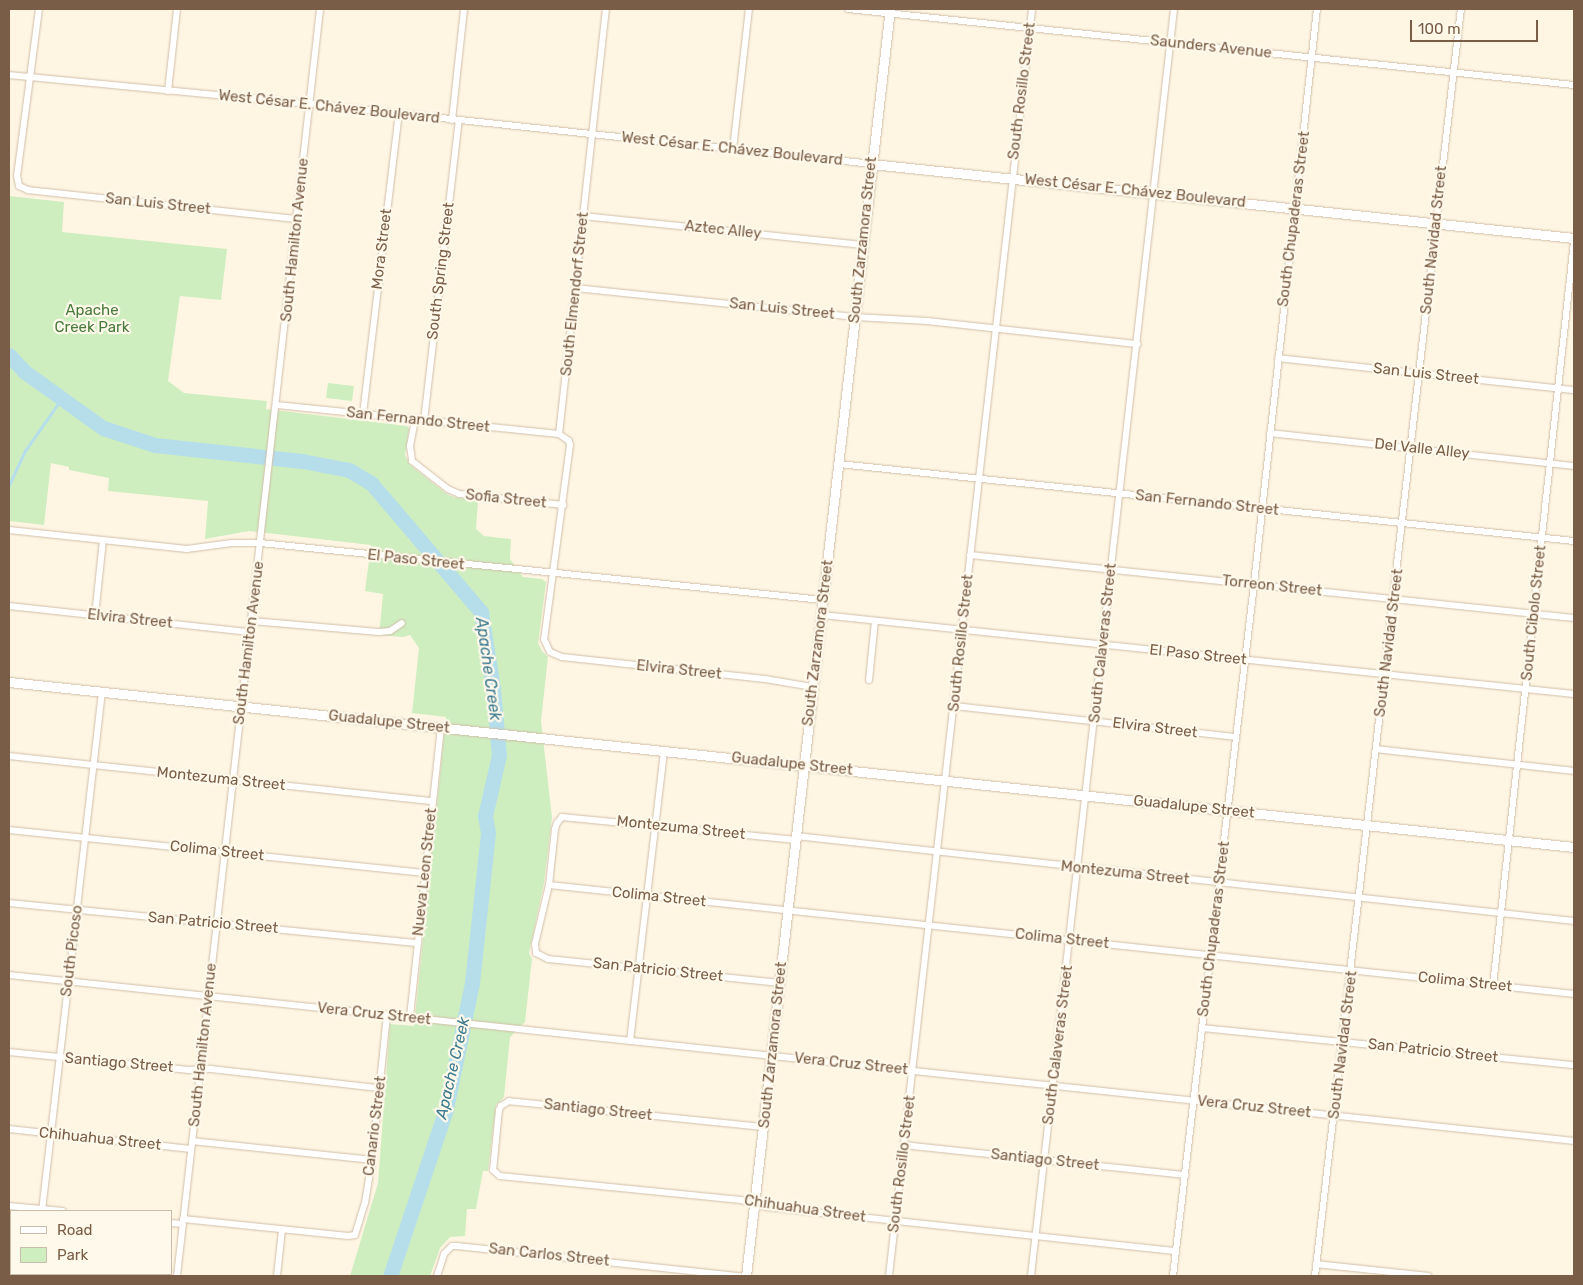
<!DOCTYPE html>
<html>
<head>
<meta charset="utf-8">
<style>
  body { margin:0 }
  #map { position:relative; width:1583px; height:1285px; overflow:hidden; background:#fef6e3; font-family:Rubik,sans-serif }
  div>[style] { position:absolute }
  .green>* { inset:0; background:#cfeec0 }
  .stream>* { height:2.5px; margin:-1.25px; padding:0 1.25px; transform-origin:1.25px; border-radius:1.25px; background:#b5deea }
  .river>* { height:15px; margin:-7.5px; padding:0 7.5px; transform-origin:7.5px; border-radius:7.5px; background:#b5deea }
  .roads { filter:drop-shadow(0 0 1px #d1bea8) drop-shadow(0 0 1px #d1bea8) }
  .minor>* { height:6px; margin:-3px; padding:0 3px; transform-origin:3px; border-radius:3px; background:#fff }
  .tertiary>* { height:9px; margin:-4.5px; padding:0 4.5px; transform-origin:4.5px; border-radius:4.5px; background:#fff }
  .secondary>* { height:9px; margin:-4.5px; padding:0 4.5px; transform-origin:4.5px; border-radius:4.5px; background:#fff }
  span { translate:-50% -50%; white-space:nowrap; text-align:center; line-height:1.15; -webkit-text-stroke:4.5px #fff9ec; paint-order:stroke }
  .street-label { font-size:15px; color:#7a5d46 }
  .park-label { font-size:15px; color:#487a3b }
  .water-label { font-size:16px; color:#3d7b90; font-style:italic }
  .frame { position:absolute; inset:0; border:10px solid #7a5d46; pointer-events:none }
  .legend { position:absolute; left:10px; top:1210px; width:162px; height:65px; box-sizing:border-box; background:#fff9ec; border:1px solid #cabbaa; margin:0; padding:6px 9px; list-style:none; font-size:15px; color:#7a5d46 }
  .legend li { display:flex; align-items:center; gap:10px; height:25px }
  .legend b { width:25px; border:1px solid #cabbaa }
  .scale { position:absolute; left:1410px; top:20px; width:128px; height:22px; box-sizing:border-box; border:2px solid #7a5d46; border-top:0; padding-left:6px; font-size:15px; line-height:18px; white-space:nowrap; color:#7a5d46; -webkit-text-stroke:4px #fff9ec; paint-order:stroke }
</style>
</head>
<body>
<div id="map">
  <div class="green">
    <i style="clip-path:polygon(9px 196px,64px 202px,62px 232px,227px 249px,221px 300px,180px 296px,168px 381px,184px 393px,267px 401px,266px 409px,407px 426px,409px 429px,405px 455px,410px 465px,447px 494px,454px 497px,478px 501px,476px 529px,484px 536px,511px 539px,510px 559px,523px 577px,542px 579px,546px 582px,538px 643px,542px 651px,548px 657px,541px 721px,552px 817px,544px 883px,529px 953px,532px 959px,525px 1022px,510px 1037px,504px 1097px,496px 1105px,488px 1171px,483px 1171px,476px 1209px,467px 1209px,465px 1236px,450px 1237px,440px 1248px,430px 1276px,350px 1276px,378px 1183px,390px 1024px,414px 1026px,446px 717px,412px 713px,419px 648px,410px 635px,403px 637px,379px 635px,383px 594px,365px 591px,371px 545px,249px 531px,205px 539px,208px 501px,108px 491px,109px 478px,69px 470px,69px 467px,51px 463px,44px 525px,9px 521px)"></i>
    <i style="clip-path:polygon(328px 383px,354px 386px,352px 401px,326px 398px)"></i>
  </div>
  <div class="stream">
    <i style="left:9px;top:485px;width:38px;rotate:-65deg"></i>
    <i style="left:25px;top:451px;width:65px;rotate:-55.1deg"></i>
  </div>
  <div class="river">
    <i style="left:9px;top:355px;width:23px;rotate:47deg"></i>
    <i style="left:25px;top:372px;width:96px;rotate:35.7deg"></i>
    <i style="left:103px;top:428px;width:55px;rotate:18.1deg"></i>
    <i style="left:155px;top:445px;width:148px;rotate:6.2deg"></i>
    <i style="left:302px;top:461px;width:48px;rotate:10.8deg"></i>
    <i style="left:349px;top:470px;width:26px;rotate:31deg"></i>
    <i style="left:371px;top:483px;width:170px;rotate:49.5deg"></i>
    <i style="left:481px;top:612px;width:78px;rotate:81.1deg"></i>
    <i style="left:493px;top:689px;width:66px;rotate:84.8deg"></i>
    <i style="left:499px;top:755px;width:63px;rotate:102.9deg"></i>
    <i style="left:485px;top:816px;width:17px;rotate:80deg"></i>
    <i style="left:488px;top:833px;width:151px;rotate:96.1deg"></i>
    <i style="left:472px;top:983px;width:129px;rotate:101.7deg"></i>
    <i style="left:446px;top:1109px;width:176px;rotate:108.5deg"></i>
  </div>
  <div class="roads">
    <div class="minor">
      <i style="left:39px;top:9px;width:167px;rotate:97.5deg"></i>
      <i style="left:17px;top:175px;width:11px;rotate:80deg"></i>
      <i style="left:19px;top:186px;width:10px;rotate:24deg"></i>
      <i style="left:28px;top:190px;width:271px;rotate:6.2deg"></i>
      <i style="left:848px;top:9px;width:730px;rotate:5.98deg"></i>
      <i style="left:9px;top:75px;width:302px;rotate:5.5deg"></i>
      <i style="left:310px;top:104px;width:565px;rotate:6.09deg"></i>
      <i style="left:168px;top:91px;width:82px;rotate:-83.7deg"></i>
      <i style="left:452px;top:120px;width:112px;rotate:-83.8deg"></i>
      <i style="left:733px;top:149px;width:141px;rotate:-83.5deg"></i>
      <i style="left:583px;top:216px;width:281px;rotate:5.9deg"></i>
      <i style="left:575px;top:288px;width:281px;rotate:5.9deg"></i>
      <i style="left:855px;top:317px;width:73px;rotate:3.1deg"></i>
      <i style="left:928px;top:321px;width:211px;rotate:6.3deg"></i>
      <i style="left:1278px;top:358px;width:298px;rotate:6.2deg"></i>
      <i style="left:277px;top:405px;width:283px;rotate:5.9deg"></i>
      <i style="left:559px;top:434px;width:12px;rotate:35deg"></i>
      <i style="left:569px;top:441px;width:4px;rotate:76deg"></i>
      <i style="left:570px;top:445px;width:196px;rotate:97.6deg"></i>
      <i style="left:544px;top:639px;width:14px;rotate:65deg"></i>
      <i style="left:550px;top:652px;width:13px;rotate:23deg"></i>
      <i style="left:562px;top:657px;width:204px;rotate:6.2deg"></i>
      <i style="left:765px;top:679px;width:49px;rotate:9.5deg"></i>
      <i style="left:363px;top:414px;width:302px;rotate:-83.2deg"></i>
      <i style="left:415px;top:420px;width:26px;rotate:101deg"></i>
      <i style="left:410px;top:446px;width:15px;rotate:82deg"></i>
      <i style="left:412px;top:461px;width:46px;rotate:37.9deg"></i>
      <i style="left:448px;top:489px;width:12px;rotate:24deg"></i>
      <i style="left:459px;top:494px;width:105px;rotate:6deg"></i>
      <i style="left:424px;top:421px;width:303px;rotate:-83.4deg"></i>
      <i style="left:1270px;top:433px;width:306px;rotate:6.2deg"></i>
      <i style="left:559px;top:434px;width:428px;rotate:-83.7deg"></i>
      <i style="left:839px;top:464px;width:739px;rotate:5.98deg"></i>
      <i style="left:9px;top:530px;width:179px;rotate:6.1deg"></i>
      <i style="left:187px;top:549px;width:45px;rotate:-7.6deg"></i>
      <i style="left:232px;top:543px;width:28px"></i>
      <i style="left:260px;top:543px;width:566px;rotate:5.78deg"></i>
      <i style="left:970px;top:555px;width:607px;rotate:5.95deg"></i>
      <i style="left:9px;top:606px;width:242px;rotate:6.2deg"></i>
      <i style="left:822px;top:615px;width:756px;rotate:6deg"></i>
      <i style="left:95px;top:616px;width:76px;rotate:-84deg"></i>
      <i style="left:252px;top:621px;width:127px;rotate:5deg"></i>
      <i style="left:379px;top:632px;width:11px;rotate:-5deg"></i>
      <i style="left:390px;top:631px;width:14px;rotate:-34deg"></i>
      <i style="left:869px;top:680px;width:59px;rotate:-84.2deg"></i>
      <i style="left:955px;top:706px;width:283px;rotate:6.3deg"></i>
      <i style="left:1376px;top:749px;width:199px;rotate:6.3deg"></i>
      <i style="left:9px;top:756px;width:426px;rotate:6.1deg"></i>
      <i style="left:9px;top:830px;width:418px;rotate:5.9deg"></i>
      <i style="left:796px;top:836px;width:783px;rotate:6.24deg"></i>
      <i style="left:549px;top:885px;width:1031px;rotate:6.07deg"></i>
      <i style="left:9px;top:903px;width:411px;rotate:5.6deg"></i>
      <i style="left:9px;top:975px;width:1574px;rotate:6.05deg"></i>
      <i style="left:780px;top:983px;width:233px;rotate:-174.1deg"></i>
      <i style="left:548px;top:959px;width:13px;rotate:-153deg"></i>
      <i style="left:536px;top:953px;width:9px;rotate:-96deg"></i>
      <i style="left:535px;top:944px;width:61px;rotate:-76.7deg"></i>
      <i style="left:549px;top:885px;width:56px;rotate:-83.9deg"></i>
      <i style="left:555px;top:829px;width:6px;rotate:-72deg"></i>
      <i style="left:557px;top:823px;width:8px;rotate:-50deg"></i>
      <i style="left:562px;top:817px;width:235px;rotate:5.6deg"></i>
      <i style="left:1493px;top:986px;width:749px;rotate:-83.79deg"></i>
      <i style="left:410px;top:1017px;width:292px;rotate:-83.9deg"></i>
      <i style="left:1202px;top:1028px;width:374px;rotate:5.7deg"></i>
      <i style="left:630px;top:1041px;width:293px;rotate:-83.3deg"></i>
      <i style="left:9px;top:1052px;width:181px;rotate:5.7deg"></i>
      <i style="left:189px;top:1070px;width:22px;rotate:-3deg"></i>
      <i style="left:211px;top:1069px;width:169px;rotate:6.5deg"></i>
      <i style="left:763px;top:1127px;width:255px;rotate:-174.2deg"></i>
      <i style="left:509px;top:1101px;width:9px;rotate:148deg"></i>
      <i style="left:501px;top:1106px;width:4px;rotate:117deg"></i>
      <i style="left:499px;top:1110px;width:60px;rotate:95.7deg"></i>
      <i style="left:493px;top:1170px;width:9px;rotate:41deg"></i>
      <i style="left:500px;top:1176px;width:242px;rotate:5.7deg"></i>
      <i style="left:741px;top:1200px;width:28px;rotate:15deg"></i>
      <i style="left:768px;top:1207px;width:410px;rotate:6.2deg"></i>
      <i style="left:9px;top:1129px;width:183px;rotate:6.3deg"></i>
      <i style="left:192px;top:1141px;width:181px;rotate:6deg"></i>
      <i style="left:904px;top:1145px;width:283px;rotate:6.1deg"></i>
      <i style="left:9px;top:1206px;width:54px;rotate:5.3deg"></i>
      <i style="left:42px;top:1211px;width:522px;rotate:-83.41deg"></i>
      <i style="left:183px;top:1219px;width:166px;rotate:5.9deg"></i>
      <i style="left:348px;top:1236px;width:7px;rotate:-8deg"></i>
      <i style="left:355px;top:1235px;width:34px;rotate:-73deg"></i>
      <i style="left:365px;top:1203px;width:44px;rotate:-80.8deg"></i>
      <i style="left:372px;top:1160px;width:146px;rotate:-84.1deg"></i>
      <i style="left:171px;top:1223px;width:12px;rotate:5deg"></i>
      <i style="left:1316px;top:1264px;width:113px;rotate:6.1deg"></i>
      <i style="left:35px;top:1276px;width:2px;rotate:-90deg"></i>
      <i style="left:177px;top:1276px;width:1275px;rotate:-83.56deg"></i>
      <i style="left:277px;top:1276px;width:46px;rotate:-83.8deg"></i>
      <i style="left:437px;top:1276px;width:23px;rotate:-72deg"></i>
      <i style="left:444px;top:1254px;width:11px;rotate:-45deg"></i>
      <i style="left:452px;top:1246px;width:5px"></i>
      <i style="left:457px;top:1246px;width:284px;rotate:6.1deg"></i>
      <i style="left:889px;top:1276px;width:1275px;rotate:-83.56deg"></i>
      <i style="left:1031px;top:1276px;width:1275px;rotate:-83.56deg"></i>
      <i style="left:1173px;top:1276px;width:697px;rotate:-83.32deg"></i>
      <i style="left:1254px;top:584px;width:578px;rotate:-83.75deg"></i>
      <i style="left:1315px;top:1276px;width:1275px;rotate:-83.43deg"></i>
    </div>
    <div class="tertiary">
      <i style="left:872px;top:164px;width:706px;rotate:6.02deg"></i>
    </div>
    <div class="secondary">
      <i style="left:9px;top:682px;width:1574px;rotate:6.02deg"></i>
      <i style="left:746px;top:1276px;width:1275px;rotate:-83.52deg"></i>
    </div>
  </div>
  <div class="street-label">
    <span style="left:1211px;top:47px;rotate:6deg">Saunders Avenue</span>
    <span style="left:1022px;top:91px;rotate:-83deg">South Rosillo Street</span>
    <span style="left:329px;top:107px;rotate:6deg">West César E. Chávez Boulevard</span>
    <span style="left:732px;top:149px;rotate:6deg">West César E. Chávez Boulevard</span>
    <span style="left:1135px;top:191px;rotate:6deg">West César E. Chávez Boulevard</span>
    <span style="left:158px;top:204px;rotate:6deg">San Luis Street</span>
    <span style="left:1294px;top:219px;rotate:-83deg">South Chupaderas Street</span>
    <span style="left:723px;top:230px;rotate:6deg">Aztec Alley</span>
    <span style="left:295px;top:240px;rotate:-84deg">South Hamilton Avenue</span>
    <span style="left:863px;top:240px;rotate:-84deg">South Zarzamora Street</span>
    <span style="left:1434px;top:240px;rotate:-84deg">South Navidad Street</span>
    <span style="left:382px;top:249px;rotate:-83deg">Mora Street</span>
    <span style="left:441px;top:271px;rotate:-83deg">South Spring Street</span>
    <span style="left:575px;top:294px;rotate:-84deg">South Elmendorf Street</span>
    <span style="left:782px;top:309px;rotate:6deg">San Luis Street</span>
    <span style="left:1426px;top:374px;rotate:6deg">San Luis Street</span>
    <span style="left:418px;top:420px;rotate:6deg">San Fernando Street</span>
    <span style="left:1422px;top:449px;rotate:6deg">Del Valle Alley</span>
    <span style="left:506px;top:499px;rotate:6deg">Sofia Street</span>
    <span style="left:1207px;top:503px;rotate:6deg">San Fernando Street</span>
    <span style="left:416px;top:560px;rotate:6deg">El Paso Street</span>
    <span style="left:1272px;top:586px;rotate:6deg">Torreon Street</span>
    <span style="left:1534px;top:613px;rotate:-84deg">South Cibolo Street</span>
    <span style="left:130px;top:619px;rotate:6deg">Elvira Street</span>
    <span style="left:249px;top:643px;rotate:-83deg">South Hamilton Avenue</span>
    <span style="left:818px;top:643px;rotate:-83deg">South Zarzamora Street</span>
    <span style="left:961px;top:643px;rotate:-84deg">South Rosillo Street</span>
    <span style="left:1103px;top:643px;rotate:-84deg">South Calaveras Street</span>
    <span style="left:1389px;top:643px;rotate:-83deg">South Navidad Street</span>
    <span style="left:1198px;top:655px;rotate:6deg">El Paso Street</span>
    <span style="left:679px;top:670px;rotate:6deg">Elvira Street</span>
    <span style="left:389px;top:722px;rotate:6deg">Guadalupe Street</span>
    <span style="left:1155px;top:728px;rotate:7deg">Elvira Street</span>
    <span style="left:792px;top:764px;rotate:6deg">Guadalupe Street</span>
    <span style="left:221px;top:779px;rotate:6deg">Montezuma Street</span>
    <span style="left:1194px;top:807px;rotate:6deg">Guadalupe Street</span>
    <span style="left:681px;top:828px;rotate:6deg">Montezuma Street</span>
    <span style="left:217px;top:851px;rotate:6deg">Colima Street</span>
    <span style="left:425px;top:872px;rotate:-84deg">Nueva Leon Street</span>
    <span style="left:1125px;top:873px;rotate:6deg">Montezuma Street</span>
    <span style="left:659px;top:897px;rotate:6deg">Colima Street</span>
    <span style="left:213px;top:923px;rotate:5deg">San Patricio Street</span>
    <span style="left:1214px;top:929px;rotate:-83deg">South Chupaderas Street</span>
    <span style="left:1062px;top:939px;rotate:6deg">Colima Street</span>
    <span style="left:72px;top:951px;rotate:-83deg">South Picoso</span>
    <span style="left:658px;top:970px;rotate:6deg">San Patricio Street</span>
    <span style="left:1465px;top:982px;rotate:6deg">Colima Street</span>
    <span style="left:374px;top:1014px;rotate:6deg">Vera Cruz Street</span>
    <span style="left:203px;top:1045px;rotate:-84deg">South Hamilton Avenue</span>
    <span style="left:773px;top:1045px;rotate:-84deg">South Zarzamora Street</span>
    <span style="left:1058px;top:1045px;rotate:-83deg">South Calaveras Street</span>
    <span style="left:1343px;top:1045px;rotate:-83deg">South Navidad Street</span>
    <span style="left:1433px;top:1051px;rotate:6deg">San Patricio Street</span>
    <span style="left:119px;top:1063px;rotate:5deg">Santiago Street</span>
    <span style="left:851px;top:1064px;rotate:6deg">Vera Cruz Street</span>
    <span style="left:1254px;top:1107px;rotate:6deg">Vera Cruz Street</span>
    <span style="left:598px;top:1110px;rotate:6deg">Santiago Street</span>
    <span style="left:375px;top:1126px;rotate:-83deg">Canario Street</span>
    <span style="left:100px;top:1139px;rotate:6deg">Chihuahua Street</span>
    <span style="left:1045px;top:1160px;rotate:6deg">Santiago Street</span>
    <span style="left:902px;top:1164px;rotate:-83deg">South Rosillo Street</span>
    <span style="left:805px;top:1209px;rotate:8deg">Chihuahua Street</span>
    <span style="left:549px;top:1255px;rotate:6deg">San Carlos Street</span>
  </div>
  <div class="park-label">
    <span style="left:92px;top:319px">Apache<br>Creek Park</span>
  </div>
  <div class="water-label">
    <span style="left:488px;top:669px;rotate:82deg">Apache Creek</span>
    <span style="left:453px;top:1068px;rotate:-77deg">Apache Creek</span>
  </div>
  <div class="frame"></div>
  <ul class="legend">
  <li><b style="height:6px;background:#fff"></b>Road</li>
  <li><b style="height:14px;background:#cfeec0"></b>Park</li>
  </ul>
  <div class="scale">100 m</div>
</div>
</body>
</html>
